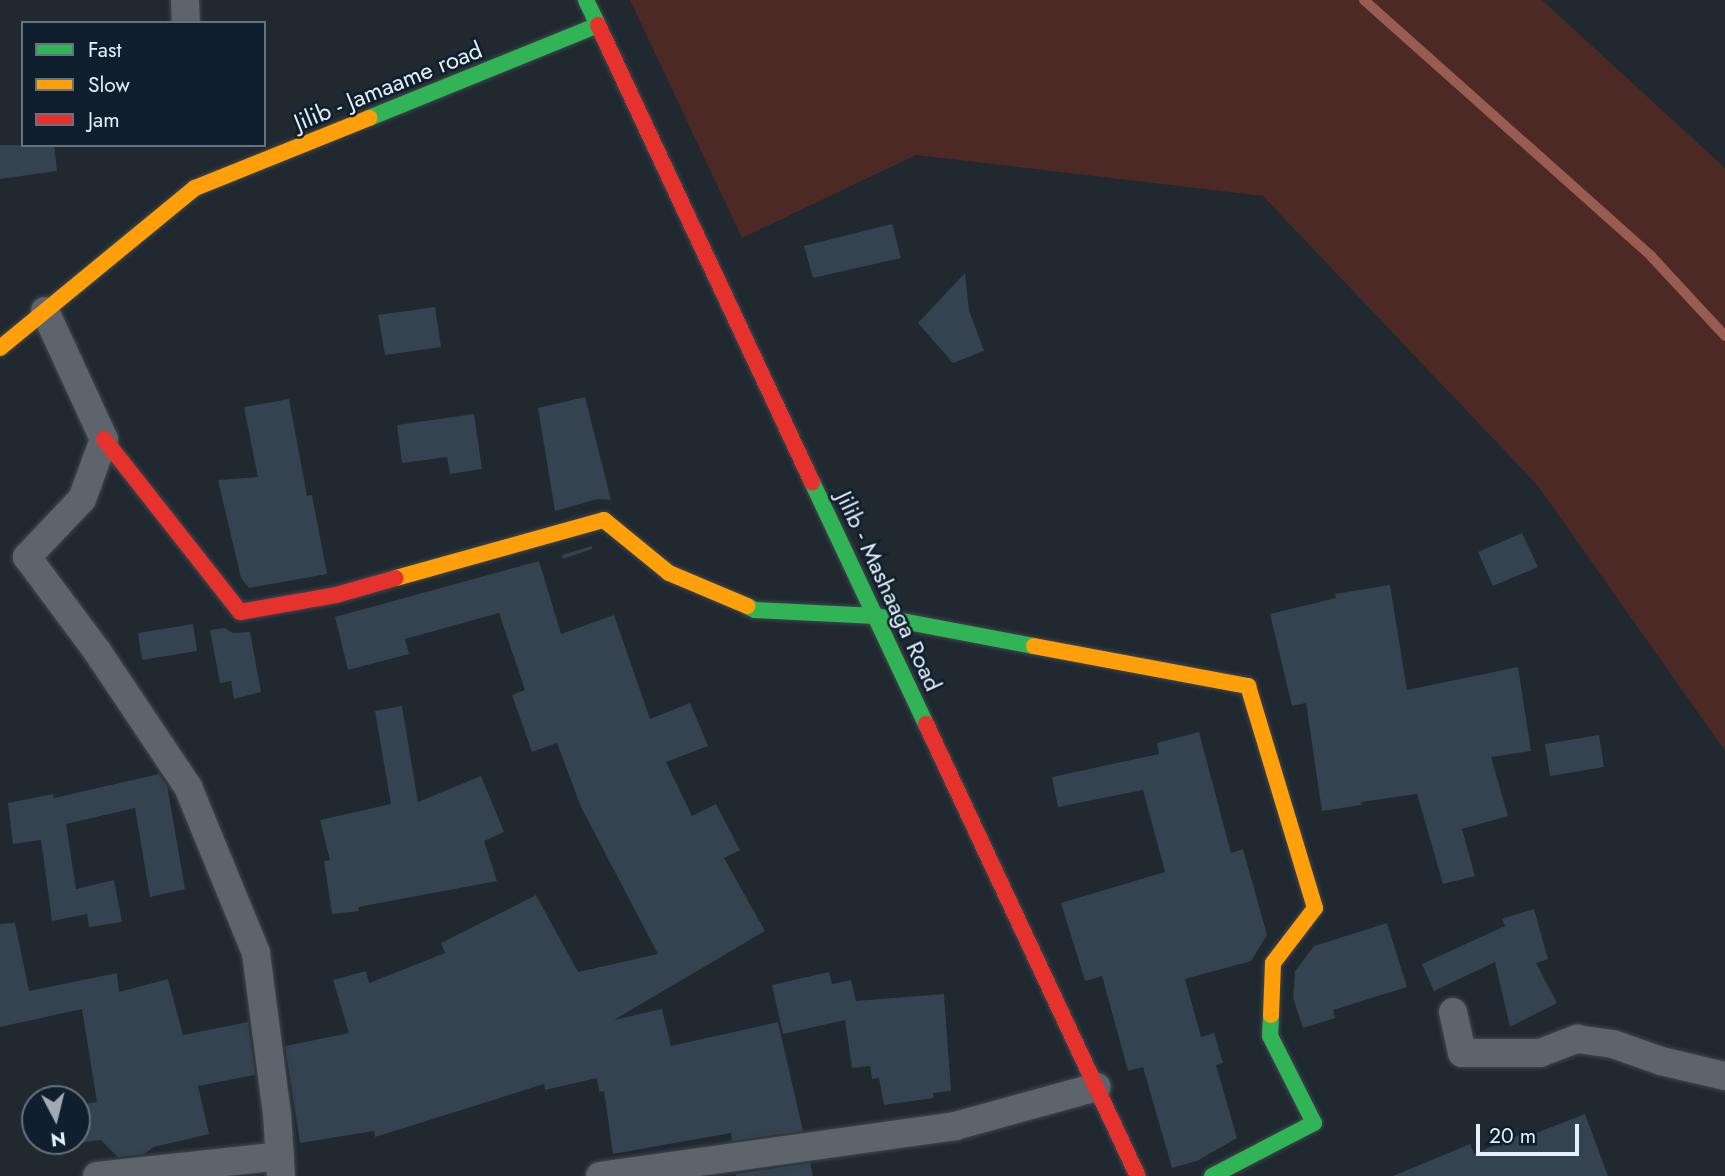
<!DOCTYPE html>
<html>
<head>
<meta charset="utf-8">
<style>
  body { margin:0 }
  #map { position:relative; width:1725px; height:1176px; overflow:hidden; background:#202830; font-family:Jost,sans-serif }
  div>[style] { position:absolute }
  .green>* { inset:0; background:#4c2924 }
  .stream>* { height:10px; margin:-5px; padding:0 5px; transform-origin:5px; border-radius:5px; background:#995c52 }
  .building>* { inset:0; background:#35424f }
  .roads { filter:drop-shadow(0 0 2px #3f464d) drop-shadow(0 0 2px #3f464d) }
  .street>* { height:28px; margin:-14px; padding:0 14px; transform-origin:14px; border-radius:14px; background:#5d646b }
  .fast>* { height:16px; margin:-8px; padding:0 8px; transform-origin:8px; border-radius:8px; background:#30b455 }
  .slow>* { height:16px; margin:-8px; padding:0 8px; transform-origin:8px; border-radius:8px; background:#ff9f0a }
  .jam>* { height:16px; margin:-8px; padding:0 8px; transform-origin:8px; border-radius:8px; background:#e5322d }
  span { translate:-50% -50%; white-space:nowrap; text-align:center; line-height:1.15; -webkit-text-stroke:5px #101f2d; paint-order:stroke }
  .street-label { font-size:24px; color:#e6f0fb }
  .legend { position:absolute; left:21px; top:21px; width:245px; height:126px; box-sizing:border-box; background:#101f2d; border:2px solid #66737f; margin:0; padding:9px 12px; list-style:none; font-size:21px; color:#e6f0fb }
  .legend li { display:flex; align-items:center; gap:14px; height:35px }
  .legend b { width:35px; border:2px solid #66737f }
  .north { position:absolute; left:21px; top:1085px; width:70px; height:70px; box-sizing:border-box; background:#101f2d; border:2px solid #66737f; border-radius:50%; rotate:173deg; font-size:19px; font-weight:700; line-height:28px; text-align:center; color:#e6f0fb }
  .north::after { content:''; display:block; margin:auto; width:24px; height:32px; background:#a1aab4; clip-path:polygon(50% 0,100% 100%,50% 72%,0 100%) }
  .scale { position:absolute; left:1476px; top:1124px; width:103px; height:32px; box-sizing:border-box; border:4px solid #e6f0fb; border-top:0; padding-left:9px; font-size:21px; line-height:24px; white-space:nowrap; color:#e6f0fb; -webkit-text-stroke:5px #101f2d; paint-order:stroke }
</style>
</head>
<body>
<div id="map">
  <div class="green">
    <i style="clip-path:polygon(630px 0,1542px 0,1725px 168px,1725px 751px,1538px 486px,1263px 196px,916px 155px,742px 238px)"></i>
  </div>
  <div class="stream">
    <i style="left:1364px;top:0;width:385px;rotate:41.7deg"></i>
    <i style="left:1651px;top:256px;width:109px;rotate:47.2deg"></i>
  </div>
  <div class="building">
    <i style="clip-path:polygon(0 145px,54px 145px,57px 171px,0 179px)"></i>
    <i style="clip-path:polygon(892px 224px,901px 258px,813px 278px,804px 246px)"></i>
    <i style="clip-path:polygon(965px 273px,969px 310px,984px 351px,953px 363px,918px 323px)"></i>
    <i style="clip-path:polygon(435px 307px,441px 347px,385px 355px,378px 315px)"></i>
    <i style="clip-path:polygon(585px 397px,611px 500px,598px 499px,555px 511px,538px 408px)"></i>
    <i style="clip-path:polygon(289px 399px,307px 496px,312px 495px,327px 574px,249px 588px,241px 578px,218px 480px,258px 477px,244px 407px)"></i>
    <i style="clip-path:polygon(474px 414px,482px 469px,450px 474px,447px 457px,402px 463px,397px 425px)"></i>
    <i style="clip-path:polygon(1522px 533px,1538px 567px,1493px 586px,1478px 552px)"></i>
    <i style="clip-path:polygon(592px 546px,592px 549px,563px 559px,562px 555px)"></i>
    <i style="clip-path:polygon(539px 561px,561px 634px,614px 615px,650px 719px,690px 703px,708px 746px,666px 762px,692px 816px,716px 804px,740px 850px,724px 858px,765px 931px,614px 1020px,662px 1009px,671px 1046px,778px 1022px,803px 1131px,732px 1141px,731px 1133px,613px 1154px,604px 1091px,599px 1092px,597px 1078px,545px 1090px,544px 1084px,375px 1137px,374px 1131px,300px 1143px,285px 1046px,349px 1033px,333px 980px,366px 971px,369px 983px,445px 953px,441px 943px,536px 895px,578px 972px,658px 954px,581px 807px,557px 743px,532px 752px,512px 695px,525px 690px,499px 613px,405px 639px,409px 654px,348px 670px,335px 617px)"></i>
    <i style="clip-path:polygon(1390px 585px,1407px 690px,1518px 667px,1531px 751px,1491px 757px,1508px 816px,1462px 829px,1475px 876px,1443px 884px,1417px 794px,1361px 802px,1361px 805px,1322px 811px,1306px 703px,1292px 706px,1270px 614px,1336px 598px,1335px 594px)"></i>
    <i style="clip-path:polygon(193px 624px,197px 651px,142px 660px,138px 633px)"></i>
    <i style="clip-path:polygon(225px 628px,233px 633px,250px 632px,261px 692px,234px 699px,231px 681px,220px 683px,210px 630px)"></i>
    <i style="clip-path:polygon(402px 706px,418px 802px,481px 776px,504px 832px,484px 841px,497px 881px,358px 907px,359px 911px,332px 914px,324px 861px,330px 860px,320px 820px,391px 804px,375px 711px)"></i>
    <i style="clip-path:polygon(1199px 732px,1231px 853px,1243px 849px,1267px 935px,1251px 961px,1185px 979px,1201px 1037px,1214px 1033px,1223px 1063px,1216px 1065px,1237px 1138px,1197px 1161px,1172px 1168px,1143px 1067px,1128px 1071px,1102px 976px,1085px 981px,1061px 903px,1165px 872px,1143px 790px,1058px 807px,1052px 777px,1159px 754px,1157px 743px)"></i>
    <i style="clip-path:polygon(1599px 735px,1604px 767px,1550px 776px,1545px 744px)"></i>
    <i style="clip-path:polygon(159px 774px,167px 785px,185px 889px,150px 897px,135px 808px,66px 824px,76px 889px,114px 880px,122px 922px,89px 927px,87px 914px,52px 921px,41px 840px,13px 844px,8px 803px,53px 794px,54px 798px)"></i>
    <i style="clip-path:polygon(1534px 909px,1548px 959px,1536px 963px,1557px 1003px,1510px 1027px,1495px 962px,1434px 991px,1422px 964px,1505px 926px,1502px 919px)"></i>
    <i style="clip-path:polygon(15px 923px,29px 991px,117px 973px,119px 992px,168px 979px,183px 1035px,248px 1022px,255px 1075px,198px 1086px,209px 1134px,154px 1147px,144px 1154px,118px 1157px,101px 1140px,77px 1143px,77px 1105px,97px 1102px,82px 1009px,0 1027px,0 924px)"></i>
    <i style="clip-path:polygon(1387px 923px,1407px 987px,1333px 1010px,1335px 1018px,1303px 1028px,1293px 998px,1295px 971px,1314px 946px)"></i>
    <i style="clip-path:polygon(829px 972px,832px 984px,851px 980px,856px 1001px,944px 994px,951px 1091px,933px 1093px,934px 1098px,884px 1105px,879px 1078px,872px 1079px,870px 1066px,852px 1068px,845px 1020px,783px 1034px,772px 985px)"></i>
    <i style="clip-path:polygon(1585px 1114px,1608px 1176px,1393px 1176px,1470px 1144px,1474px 1154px,1529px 1131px,1531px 1135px)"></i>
    <i style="clip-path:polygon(810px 1163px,813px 1176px,736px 1176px,736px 1174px)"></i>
  </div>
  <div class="roads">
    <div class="street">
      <i style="left:185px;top:0;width:23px;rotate:88deg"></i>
      <i style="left:45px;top:311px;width:141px;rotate:65.3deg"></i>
      <i style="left:104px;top:439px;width:64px;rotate:110.1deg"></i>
      <i style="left:82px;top:499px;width:80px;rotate:133.5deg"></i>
      <i style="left:27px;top:557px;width:117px;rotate:53.3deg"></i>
      <i style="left:97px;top:651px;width:164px;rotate:56.2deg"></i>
      <i style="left:188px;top:787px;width:179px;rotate:67.7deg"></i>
      <i style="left:256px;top:953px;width:162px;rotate:82.6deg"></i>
      <i style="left:277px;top:1114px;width:62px;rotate:86.3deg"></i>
      <i style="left:1453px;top:1012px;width:42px;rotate:77.6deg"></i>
      <i style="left:1462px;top:1053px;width:78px"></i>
      <i style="left:1540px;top:1053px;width:40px;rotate:-21deg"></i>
      <i style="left:1577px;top:1039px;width:36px;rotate:8deg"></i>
      <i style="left:1613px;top:1044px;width:51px;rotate:19.5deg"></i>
      <i style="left:1661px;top:1061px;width:66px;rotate:13.2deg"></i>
      <i style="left:97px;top:1176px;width:184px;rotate:-6.2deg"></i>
      <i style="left:600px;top:1176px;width:359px;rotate:-8deg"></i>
      <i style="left:955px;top:1126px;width:147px;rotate:-15.4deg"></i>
    </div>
    <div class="fast">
      <i style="left:369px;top:118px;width:247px;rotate:-22.1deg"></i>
      <i style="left:598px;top:25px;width:28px;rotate:-116deg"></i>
      <i style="left:812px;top:482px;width:268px;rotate:64.8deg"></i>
      <i style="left:747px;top:606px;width:9px;rotate:27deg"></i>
      <i style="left:755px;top:610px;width:121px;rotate:2.8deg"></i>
      <i style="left:876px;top:616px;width:161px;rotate:10.8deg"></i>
      <i style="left:1212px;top:1176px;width:115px;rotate:-27.5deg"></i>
      <i style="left:1314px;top:1123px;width:97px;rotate:-116.8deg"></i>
      <i style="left:1270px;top:1036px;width:21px;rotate:-87deg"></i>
    </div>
    <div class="slow">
      <i style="left:0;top:348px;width:252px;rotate:-39.4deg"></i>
      <i style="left:195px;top:188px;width:188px;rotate:-21.9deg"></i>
      <i style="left:396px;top:578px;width:216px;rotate:-15.6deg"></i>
      <i style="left:604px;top:520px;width:84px;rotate:39.2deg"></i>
      <i style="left:669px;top:573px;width:85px;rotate:22.9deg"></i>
      <i style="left:1034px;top:646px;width:218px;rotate:10.6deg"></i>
      <i style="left:1248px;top:686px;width:232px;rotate:73.2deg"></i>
      <i style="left:1315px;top:908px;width:69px;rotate:127.4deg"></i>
      <i style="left:1273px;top:963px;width:52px;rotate:92.2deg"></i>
    </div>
    <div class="jam">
      <i style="left:598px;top:25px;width:505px;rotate:64.91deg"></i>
      <i style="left:104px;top:439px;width:220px;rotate:51.8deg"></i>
      <i style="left:240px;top:612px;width:97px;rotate:-10deg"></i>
      <i style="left:336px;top:595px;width:62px;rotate:-15.8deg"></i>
      <i style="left:926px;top:724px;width:499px;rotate:64.9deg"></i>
    </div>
  </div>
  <div class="street-label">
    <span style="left:388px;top:86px;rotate:-22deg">Jilib - Jamaame road</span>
    <span style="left:889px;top:591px;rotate:65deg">Jilib - Mashaaga Road</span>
  </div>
  <ul class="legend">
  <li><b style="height:9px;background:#30b455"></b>Fast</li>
  <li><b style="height:9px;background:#ff9f0a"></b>Slow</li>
  <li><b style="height:9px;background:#e5322d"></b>Jam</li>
  </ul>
  <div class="north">N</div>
  <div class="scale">20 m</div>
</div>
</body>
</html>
